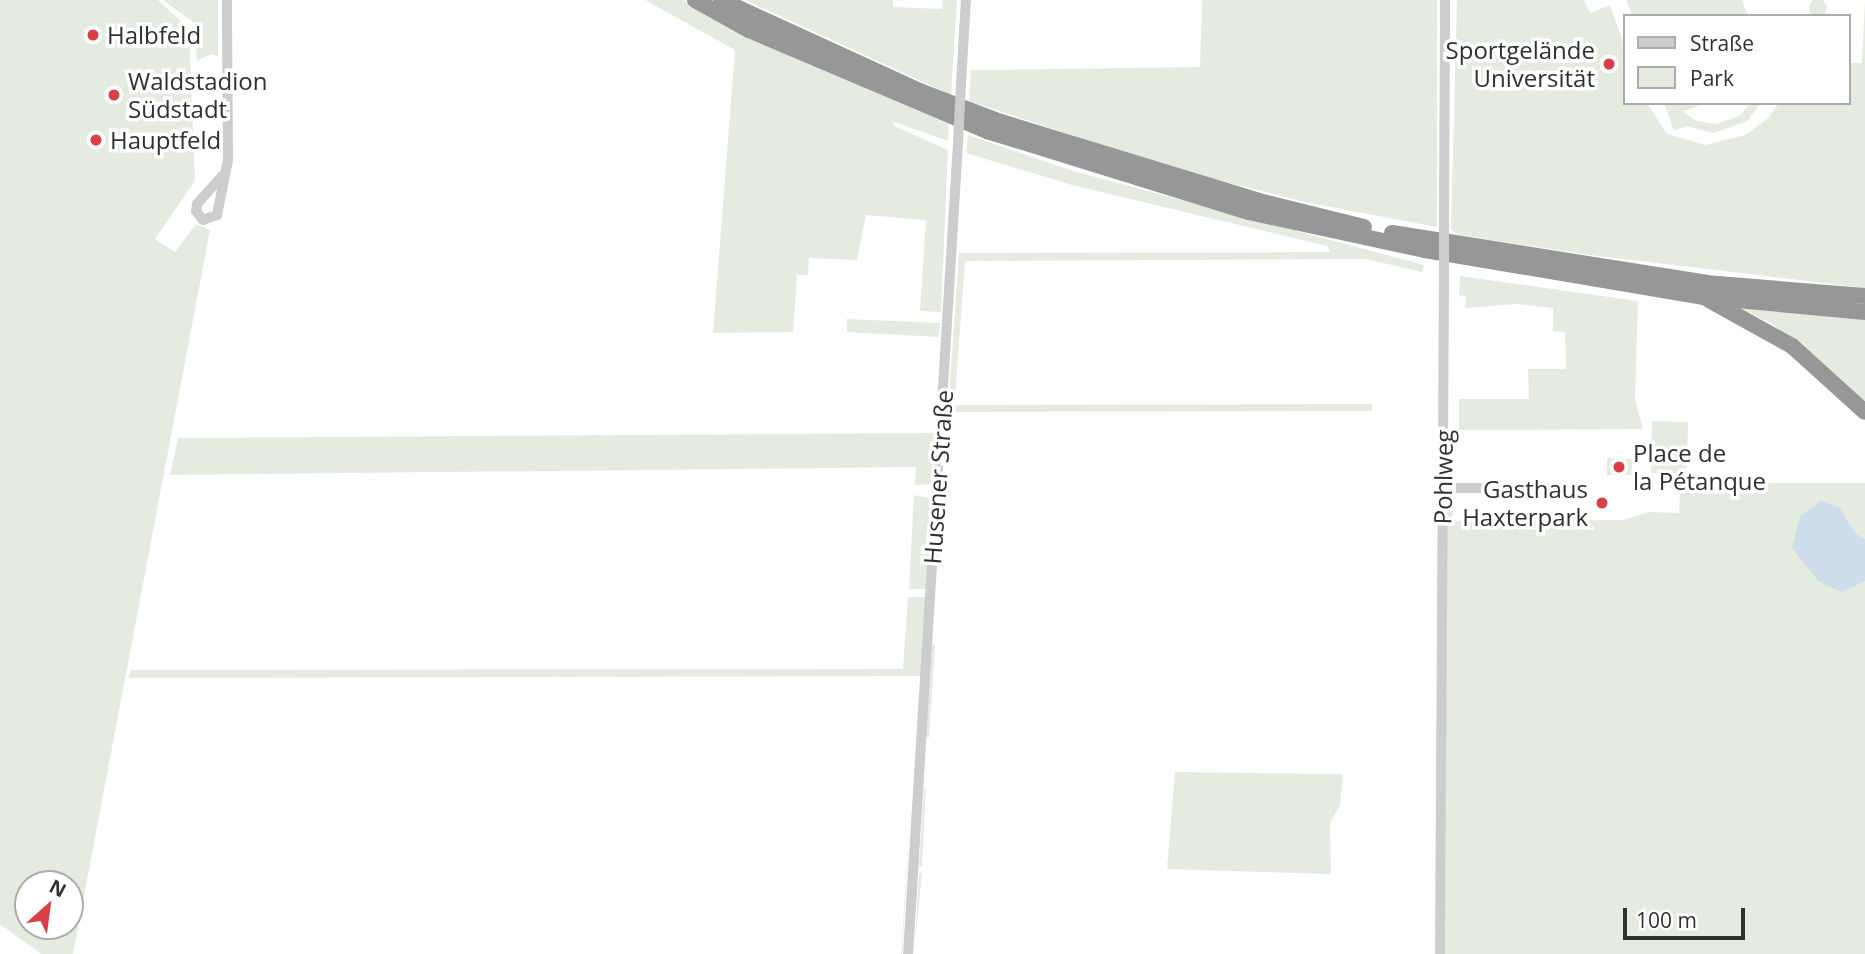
<!DOCTYPE html>
<html>
<head>
<meta charset="utf-8">
<style>
  body { margin:0 }
  #map { position:relative; width:1865px; height:954px; overflow:hidden; background:#fff; font-family:"Open Sans",sans-serif }
  div>[style] { position:absolute }
  .green>* { inset:0; background:#e5ecdf }
  .round { border-radius:50% }
  .water>* { inset:0; background:#cdddea }
  .minor>* { height:10px; margin:-5px; padding:0 5px; transform-origin:5px; border-radius:5px; background:#cdcdcd }
  .highway>* { height:16px; margin:-8px; padding:0 8px; transform-origin:8px; border-radius:8px; background:#979797 }
  .minor-bridge>* { height:10px; margin:-5px; padding:0 5px; transform-origin:5px; border-radius:5px; background:#cdcdcd }
  .dots>* { width:19px; height:19px; translate:-50% -50%; box-sizing:border-box; border:4px solid #fff; border-radius:50% }
  span { translate:-50% -50%; white-space:nowrap; text-align:center; line-height:1.15; -webkit-text-stroke:7px #fff; paint-order:stroke }
  .poi-label { font-size:24px; color:#303030 }
  .left { translate:0 -50%; text-align:left }
  .right { translate:-100% -50%; text-align:right }
  .street-label { font-size:24px; color:#303030 }
  .legend { position:absolute; left:1623px; top:14px; width:228px; height:91px; box-sizing:border-box; background:#fff; border:2px solid #acacac; margin:0; padding:9px 12px; list-style:none; font-size:21px; color:#303030 }
  .legend li { display:flex; align-items:center; gap:14px; height:35px }
  .legend b { width:35px; border:2px solid #acacac }
  .north { position:absolute; left:14px; top:870px; width:70px; height:70px; box-sizing:border-box; background:#fff; border:2px solid #acacac; border-radius:50%; rotate:28deg; font-size:19px; font-weight:700; line-height:28px; text-align:center; color:#303030 }
  .north::after { content:''; display:block; margin:auto; width:24px; height:32px; background:#d94045; clip-path:polygon(50% 0,100% 100%,50% 72%,0 100%) }
  .scale { position:absolute; left:1623px; top:908px; width:122px; height:32px; box-sizing:border-box; border:4px solid #303030; border-top:0; padding-left:9px; font-size:21px; line-height:24px; white-space:nowrap; color:#303030; -webkit-text-stroke:5px #fff; paint-order:stroke }
</style>
</head>
<body>
<div id="map">
  <div class="green">
    <i class="round" style="left:1809px;top:-1px;width:18px;height:18px"></i>
    <i style="clip-path:polygon(evenodd,0 0,158px 0,189px 29px,195px 181px,155px 239px,175px 252px,196px 224px,210px 230px,73px 954px,41px 954px,0 924px,0 0,70px 884px,70px 926px,28px 926px,28px 884px,70px 884px)"></i>
    <i style="clip-path:polygon(163px 0,218px 0,218px 56px,211px 54px,197px 61px,194px 23px)"></i>
    <i style="clip-path:polygon(645px 0,683px 0,740px 31px,949px 124px,948px 141px,892px 121px,894px 126px,948px 150px,941px 312px,920px 311px,926px 220px,866px 215px,857px 260px,809px 258px,808px 275px,797px 275px,793px 332px,713px 333px,735px 50px)"></i>
    <i style="clip-path:polygon(745px 0,893px 0,893px 7px,942px 9px,943px 0,957px 0,951px 95px)"></i>
    <i style="clip-path:polygon(1202px 0,1437px 0,1437px 227px,1304px 202px,1182px 171px,969px 101px,971px 70px,1200px 67px)"></i>
    <i style="clip-path:polygon(1457px 0,1584px 0,1590px 13px,1610px 5px,1625px 48px,1625px 103px,1647px 103px,1667px 134px,1705px 145px,1745px 135px,1767px 119px,1779px 103px,1849px 103px,1849px 63px,1862px 63px,1865px 0,1865px 288px,1590px 255px,1459px 235px,1451px 229px)"></i>
    <i style="clip-path:polygon(1626px 0,1742px 0,1748px 16px,1632px 16px)"></i>
    <i style="clip-path:polygon(1664px 103px,1705px 103px,1683px 112px,1697px 121px,1716px 124px,1739px 116px,1751px 103px,1761px 103px,1747px 121px,1714px 133px,1686px 126px,1674px 131px)"></i>
    <i style="clip-path:polygon(968px 135px,1073px 171px,1424px 265px,1422px 272px,1366px 259px,965px 261px,955px 397px,949px 397px,959px 253px,1330px 252px,1327px 246px,1072px 185px,966px 153px)"></i>
    <i style="clip-path:polygon(1460px 276px,1638px 301px,1635px 399px,1643px 429px,1459px 430px,1459px 399px,1529px 399px,1528px 369px,1566px 369px,1565px 332px,1553px 331px,1553px 308px,1516px 304px,1465px 308px,1466px 296px,1459px 295px)"></i>
    <i style="clip-path:polygon(1727px 302px,1865px 317px,1865px 406px,1774px 325px)"></i>
    <i style="clip-path:polygon(847px 319px,940px 323px,939px 337px,847px 332px)"></i>
    <i style="clip-path:polygon(1372px 404px,1372px 411px,948px 412px,948px 405px)"></i>
    <i style="clip-path:polygon(1652px 421px,1688px 422px,1687px 473px,1651px 473px)"></i>
    <i style="clip-path:polygon(935px 433px,932px 484px,915px 485px,916px 467px,170px 475px,178px 438px)"></i>
    <i style="clip-path:polygon(1607px 458px,1632px 459px,1632px 475px,1607px 475px)"></i>
    <i style="clip-path:polygon(1686px 483px,1865px 483px,1865px 954px,1445px 954px,1447px 497px,1452px 492px,1453px 521px,1624px 520px,1649px 512px,1679px 513px,1680px 495px)"></i>
    <i style="clip-path:polygon(914px 495px,931px 499px,927px 589px,909px 589px)"></i>
    <i style="clip-path:polygon(908px 597px,926px 597px,921px 676px,129px 678px,131px 670px,903px 669px)"></i>
    <i style="clip-path:polygon(932px 645px,935px 645px,929px 737px,926px 737px)"></i>
    <i style="clip-path:polygon(1175px 772px,1343px 774px,1340px 805px,1330px 823px,1331px 874px,1167px 869px)"></i>
    <i style="clip-path:polygon(912px 786px,902px 954px,901px 954px)"></i>
    <i style="clip-path:polygon(924px 787px,926px 788px,922px 867px,919px 867px)"></i>
    <i style="clip-path:polygon(919px 873px,922px 873px,914px 954px)"></i>
  </div>
  <div class="water">
    <i style="clip-path:polygon(1821px 501px,1839px 507px,1856px 534px,1865px 539px,1865px 581px,1842px 592px,1819px 582px,1792px 548px,1800px 516px)"></i>
  </div>
  <div class="minor">
    <i style="left:961px;top:83px;width:83px;rotate:-86.6deg"></i>
    <i style="left:223px;top:175px;width:39px;rotate:132deg"></i>
    <i style="left:197px;top:204px;width:7px;rotate:98deg"></i>
    <i style="left:196px;top:211px;width:11px;rotate:52deg"></i>
    <i style="left:203px;top:220px;width:15px;rotate:-20deg"></i>
    <i style="left:217px;top:215px;width:56px;rotate:-78.7deg"></i>
    <i style="left:228px;top:160px;width:160px;rotate:-90.4deg"></i>
    <i style="left:1444px;top:212px;width:212px;rotate:-89.7deg"></i>
    <i style="left:1442px;top:488px;width:128px"></i>
    <i style="left:908px;top:954px;width:813px;rotate:-86.47deg"></i>
    <i style="left:1440px;top:954px;width:671px;rotate:-89.66deg"></i>
  </div>
  <div class="highway">
    <i style="left:695px;top:0;width:62px;rotate:29.1deg"></i>
    <i style="left:749px;top:30px;width:259px;rotate:23deg"></i>
    <i style="left:987px;top:131px;width:274px;rotate:17.2deg"></i>
    <i style="left:1249px;top:212px;width:180px;rotate:12.2deg"></i>
    <i style="left:1425px;top:250px;width:283px;rotate:9.6deg"></i>
    <i style="left:1704px;top:297px;width:162px;rotate:5.3deg"></i>
    <i style="left:721px;top:0;width:221px;rotate:24.6deg"></i>
    <i style="left:922px;top:92px;width:85px;rotate:20.8deg"></i>
    <i style="left:1001px;top:122px;width:270px;rotate:17deg"></i>
    <i style="left:1259px;top:201px;width:108px;rotate:13.9deg"></i>
    <i style="left:1392px;top:233px;width:318px;rotate:9deg"></i>
    <i style="left:1706px;top:283px;width:160px;rotate:4.7deg"></i>
    <i style="left:1709px;top:300px;width:95px;rotate:29deg"></i>
    <i style="left:1792px;top:346px;width:98px;rotate:42.1deg"></i>
  </div>
  <div class="minor-bridge">
    <i style="left:958px;top:143px;width:60px;rotate:-87.1deg"></i>
    <i style="left:1444px;top:283px;width:71px;rotate:-90deg"></i>
  </div>
  <div class="dots">
    <i style="left:93px;top:35px;background:#d94045"></i>
    <i style="left:1609px;top:64px;background:#d94045"></i>
    <i style="left:114px;top:95px;background:#d94045"></i>
    <i style="left:96px;top:140px;background:#d94045"></i>
    <i style="left:1619px;top:467px;background:#d94045"></i>
    <i style="left:1602px;top:503px;background:#d94045"></i>
  </div>
  <div class="poi-label">
    <span class="left" style="left:107px;top:35px">Halbfeld</span>
    <span class="right" style="left:1595px;top:64px">Sportgelände<br>Universität</span>
    <span class="left" style="left:128px;top:95px">Waldstadion<br>Südstadt</span>
    <span class="left" style="left:110px;top:140px">Hauptfeld</span>
    <span class="left" style="left:1633px;top:467px">Place de<br>la Pétanque</span>
    <span class="right" style="left:1588px;top:503px">Gasthaus<br>Haxterpark</span>
  </div>
  <div class="street-label">
    <span style="left:938px;top:477px;rotate:-86deg">Husener Straße</span>
    <span style="left:1443px;top:477px;rotate:-89deg">Pohlweg</span>
  </div>
  <ul class="legend">
  <li><b style="height:9px;background:#cdcdcd"></b>Straße</li>
  <li><b style="height:19px;background:#e5ecdf"></b>Park</li>
  </ul>
  <div class="north">N</div>
  <div class="scale">100 m</div>
</div>
</body>
</html>
